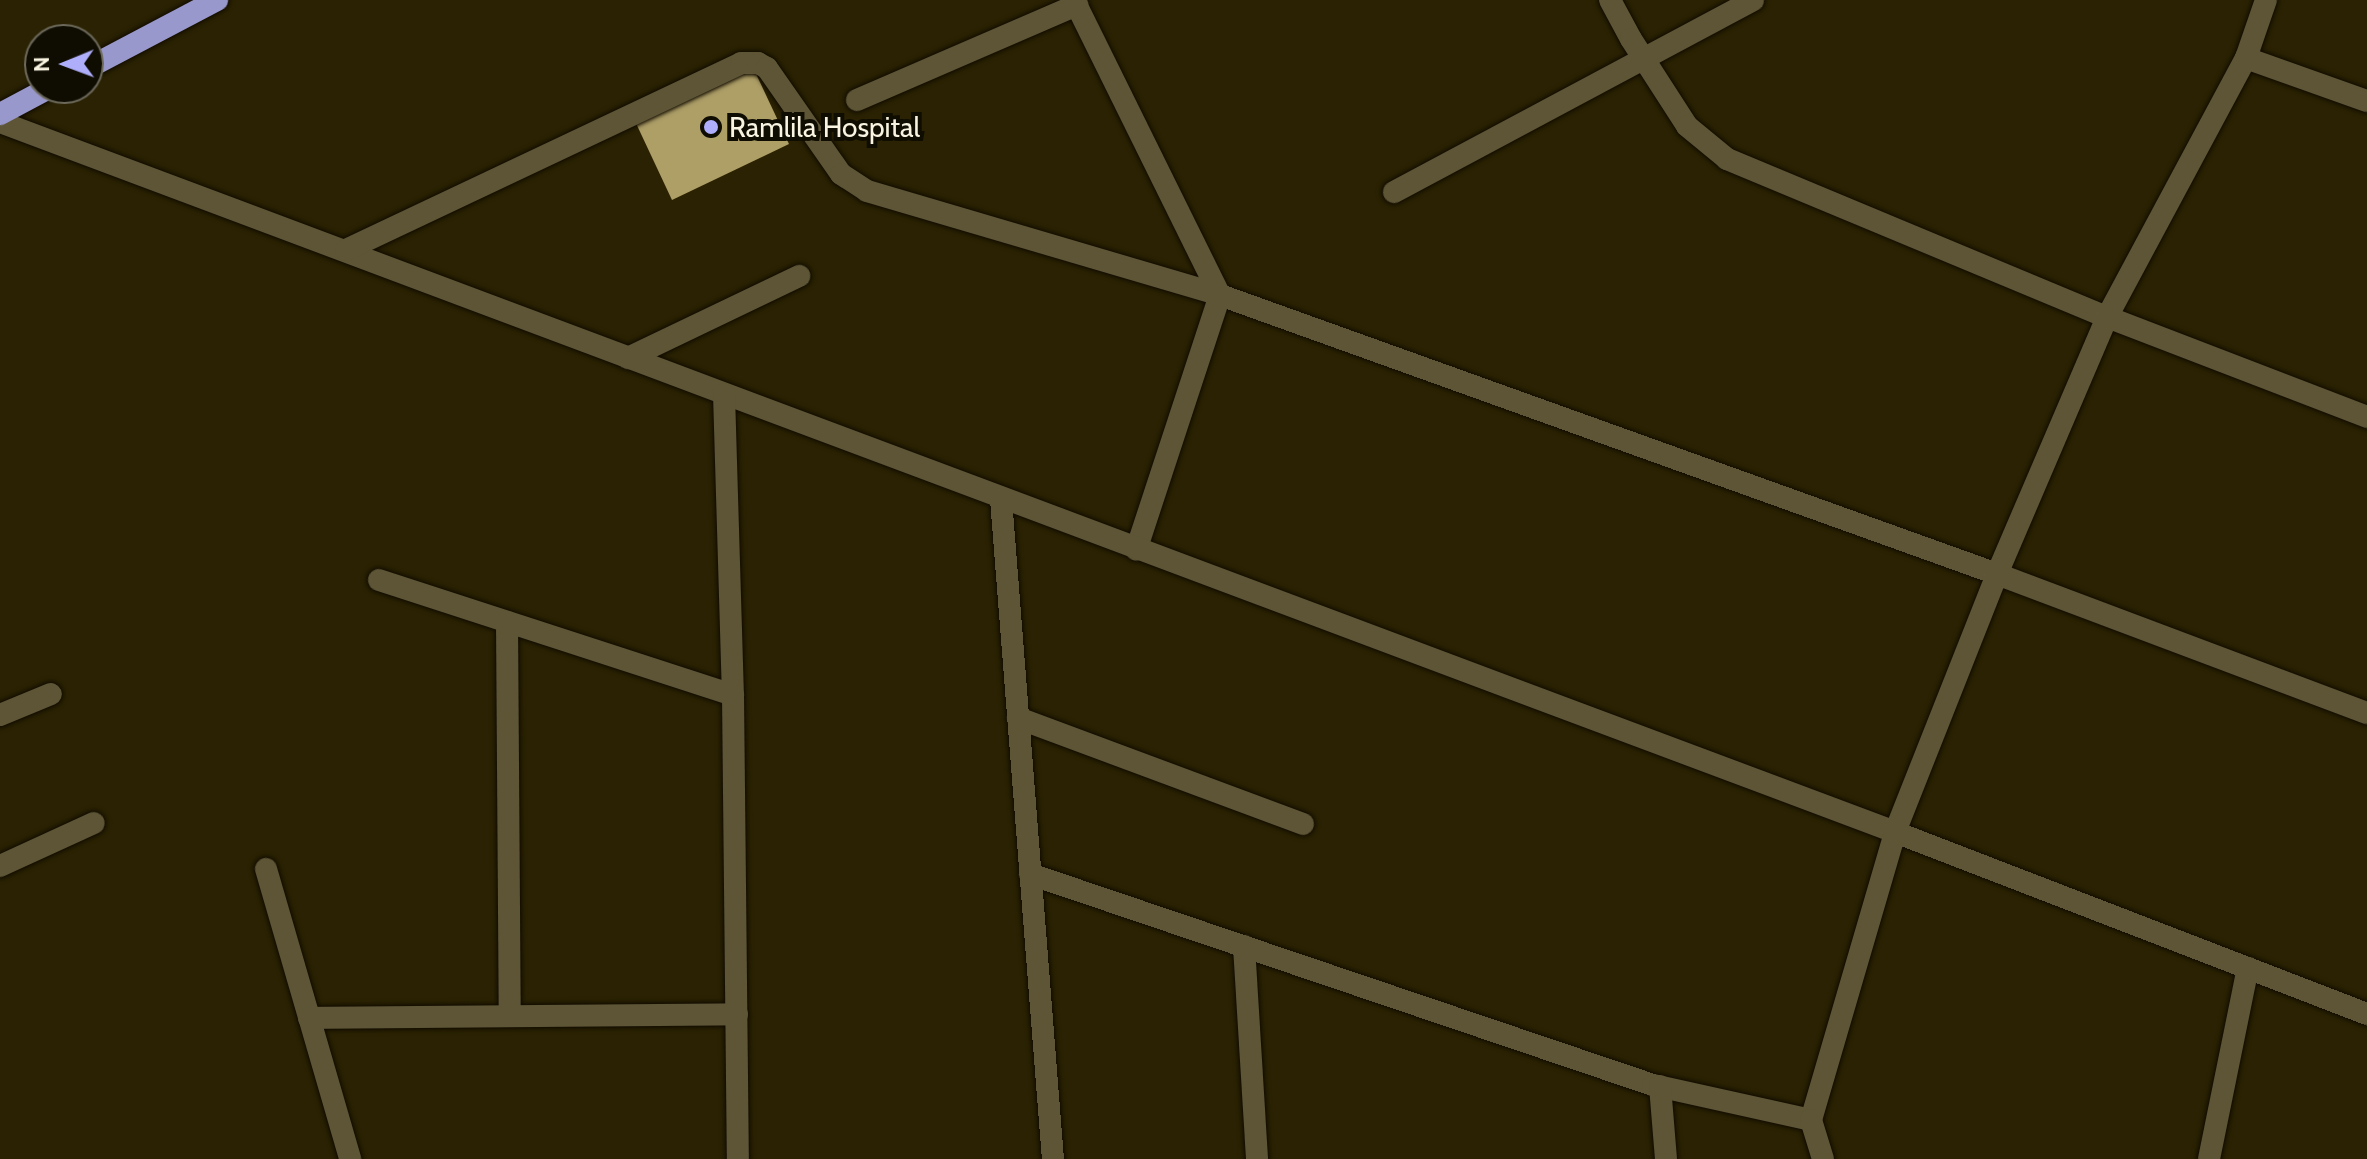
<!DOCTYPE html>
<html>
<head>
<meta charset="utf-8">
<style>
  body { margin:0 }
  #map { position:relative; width:2367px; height:1159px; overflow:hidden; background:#2a2202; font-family:Cabin,sans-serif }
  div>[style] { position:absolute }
  .building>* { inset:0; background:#ae9f67 }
  .roads { filter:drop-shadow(0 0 2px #110b00) drop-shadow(0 0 2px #110b00) }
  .minor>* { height:22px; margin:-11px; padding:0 11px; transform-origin:11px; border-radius:11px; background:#5d5535 }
  .trunk>* { height:22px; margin:-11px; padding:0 11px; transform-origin:11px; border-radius:11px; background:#9998cc }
  .dots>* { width:22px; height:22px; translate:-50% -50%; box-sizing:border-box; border:4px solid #0f0c02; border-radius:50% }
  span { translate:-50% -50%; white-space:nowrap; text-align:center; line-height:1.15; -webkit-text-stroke:8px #0f0c02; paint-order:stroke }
  .poi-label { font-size:28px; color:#f8f4e1 }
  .left { translate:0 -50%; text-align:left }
  .north { position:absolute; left:24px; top:24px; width:80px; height:80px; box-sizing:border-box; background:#0f0c02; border:2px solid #6c695b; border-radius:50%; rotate:269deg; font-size:22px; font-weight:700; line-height:32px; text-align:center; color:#f8f4e1 }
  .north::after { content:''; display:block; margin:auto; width:28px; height:36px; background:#aeaefa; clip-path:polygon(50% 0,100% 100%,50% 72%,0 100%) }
</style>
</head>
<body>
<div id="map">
  <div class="building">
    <i style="clip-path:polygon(751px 63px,789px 144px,672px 200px,634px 119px)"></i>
  </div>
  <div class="roads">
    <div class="minor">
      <i style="left:1074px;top:0;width:329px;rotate:63.7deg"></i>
      <i style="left:1220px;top:295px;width:268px;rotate:108.2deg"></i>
      <i style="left:1610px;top:0;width:44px;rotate:61.7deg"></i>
      <i style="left:1631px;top:39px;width:103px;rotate:57.2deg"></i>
      <i style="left:1687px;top:126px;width:52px;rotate:39.5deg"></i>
      <i style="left:1727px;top:159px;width:412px;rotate:22.6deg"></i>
      <i style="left:2107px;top:317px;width:279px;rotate:21deg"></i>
      <i style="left:2246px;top:58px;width:128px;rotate:19.6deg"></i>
      <i style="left:857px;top:100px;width:240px;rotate:-23.4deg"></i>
      <i style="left:0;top:122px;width:2024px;rotate:20.54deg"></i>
      <i style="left:1895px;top:832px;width:506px;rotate:21.09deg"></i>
      <i style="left:1394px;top:192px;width:407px;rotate:-28.1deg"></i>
      <i style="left:346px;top:250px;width:437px;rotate:-25.3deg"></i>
      <i style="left:741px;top:63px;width:17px"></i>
      <i style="left:758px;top:63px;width:10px;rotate:29deg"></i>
      <i style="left:767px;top:68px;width:129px;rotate:55.1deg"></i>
      <i style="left:841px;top:174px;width:31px;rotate:33deg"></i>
      <i style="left:867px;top:191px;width:368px;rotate:16.4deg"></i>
      <i style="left:1220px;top:295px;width:826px;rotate:19.75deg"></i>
      <i style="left:1997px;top:574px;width:395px;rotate:20.6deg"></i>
      <i style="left:628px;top:358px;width:190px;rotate:-25.6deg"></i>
      <i style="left:724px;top:394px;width:301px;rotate:88.3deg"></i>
      <i style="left:733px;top:695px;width:464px;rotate:89.4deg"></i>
      <i style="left:1001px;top:499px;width:662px;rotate:85.5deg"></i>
      <i style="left:379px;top:580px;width:372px;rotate:18deg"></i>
      <i style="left:507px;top:622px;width:394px;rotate:89.6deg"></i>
      <i style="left:0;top:715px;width:55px;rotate:-22.4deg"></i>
      <i style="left:1018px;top:718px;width:304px;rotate:20.4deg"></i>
      <i style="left:0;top:866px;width:103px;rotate:-24.6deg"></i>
      <i style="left:266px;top:869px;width:302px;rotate:73.8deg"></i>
      <i style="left:1030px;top:874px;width:658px;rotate:18.71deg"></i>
      <i style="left:1653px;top:1085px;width:162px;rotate:12.5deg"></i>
      <i style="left:1811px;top:1120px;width:300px;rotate:-73.7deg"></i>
      <i style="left:1895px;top:832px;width:277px;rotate:-68.4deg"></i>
      <i style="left:1997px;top:574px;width:280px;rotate:-66.8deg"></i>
      <i style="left:2107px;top:317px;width:294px;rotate:-61.8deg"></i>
      <i style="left:2246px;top:58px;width:61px;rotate:-71deg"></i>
      <i style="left:1244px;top:946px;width:213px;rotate:86.5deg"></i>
      <i style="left:309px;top:1018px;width:428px;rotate:-0.5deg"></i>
      <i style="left:1660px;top:1086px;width:73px;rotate:85.3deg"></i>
      <i style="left:1811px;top:1120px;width:41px;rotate:72.9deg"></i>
      <i style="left:2209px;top:1159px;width:195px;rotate:-78.5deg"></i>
    </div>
    <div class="trunk">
      <i style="left:88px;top:68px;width:146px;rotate:-27.8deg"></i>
      <i style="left:0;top:114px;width:55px;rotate:-28deg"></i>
    </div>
  </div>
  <div class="dots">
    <i style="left:711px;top:127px;background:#aeaefa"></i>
  </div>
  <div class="poi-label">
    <span class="left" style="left:729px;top:127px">Ramlila Hospital</span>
  </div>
  <div class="north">N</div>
</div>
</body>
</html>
